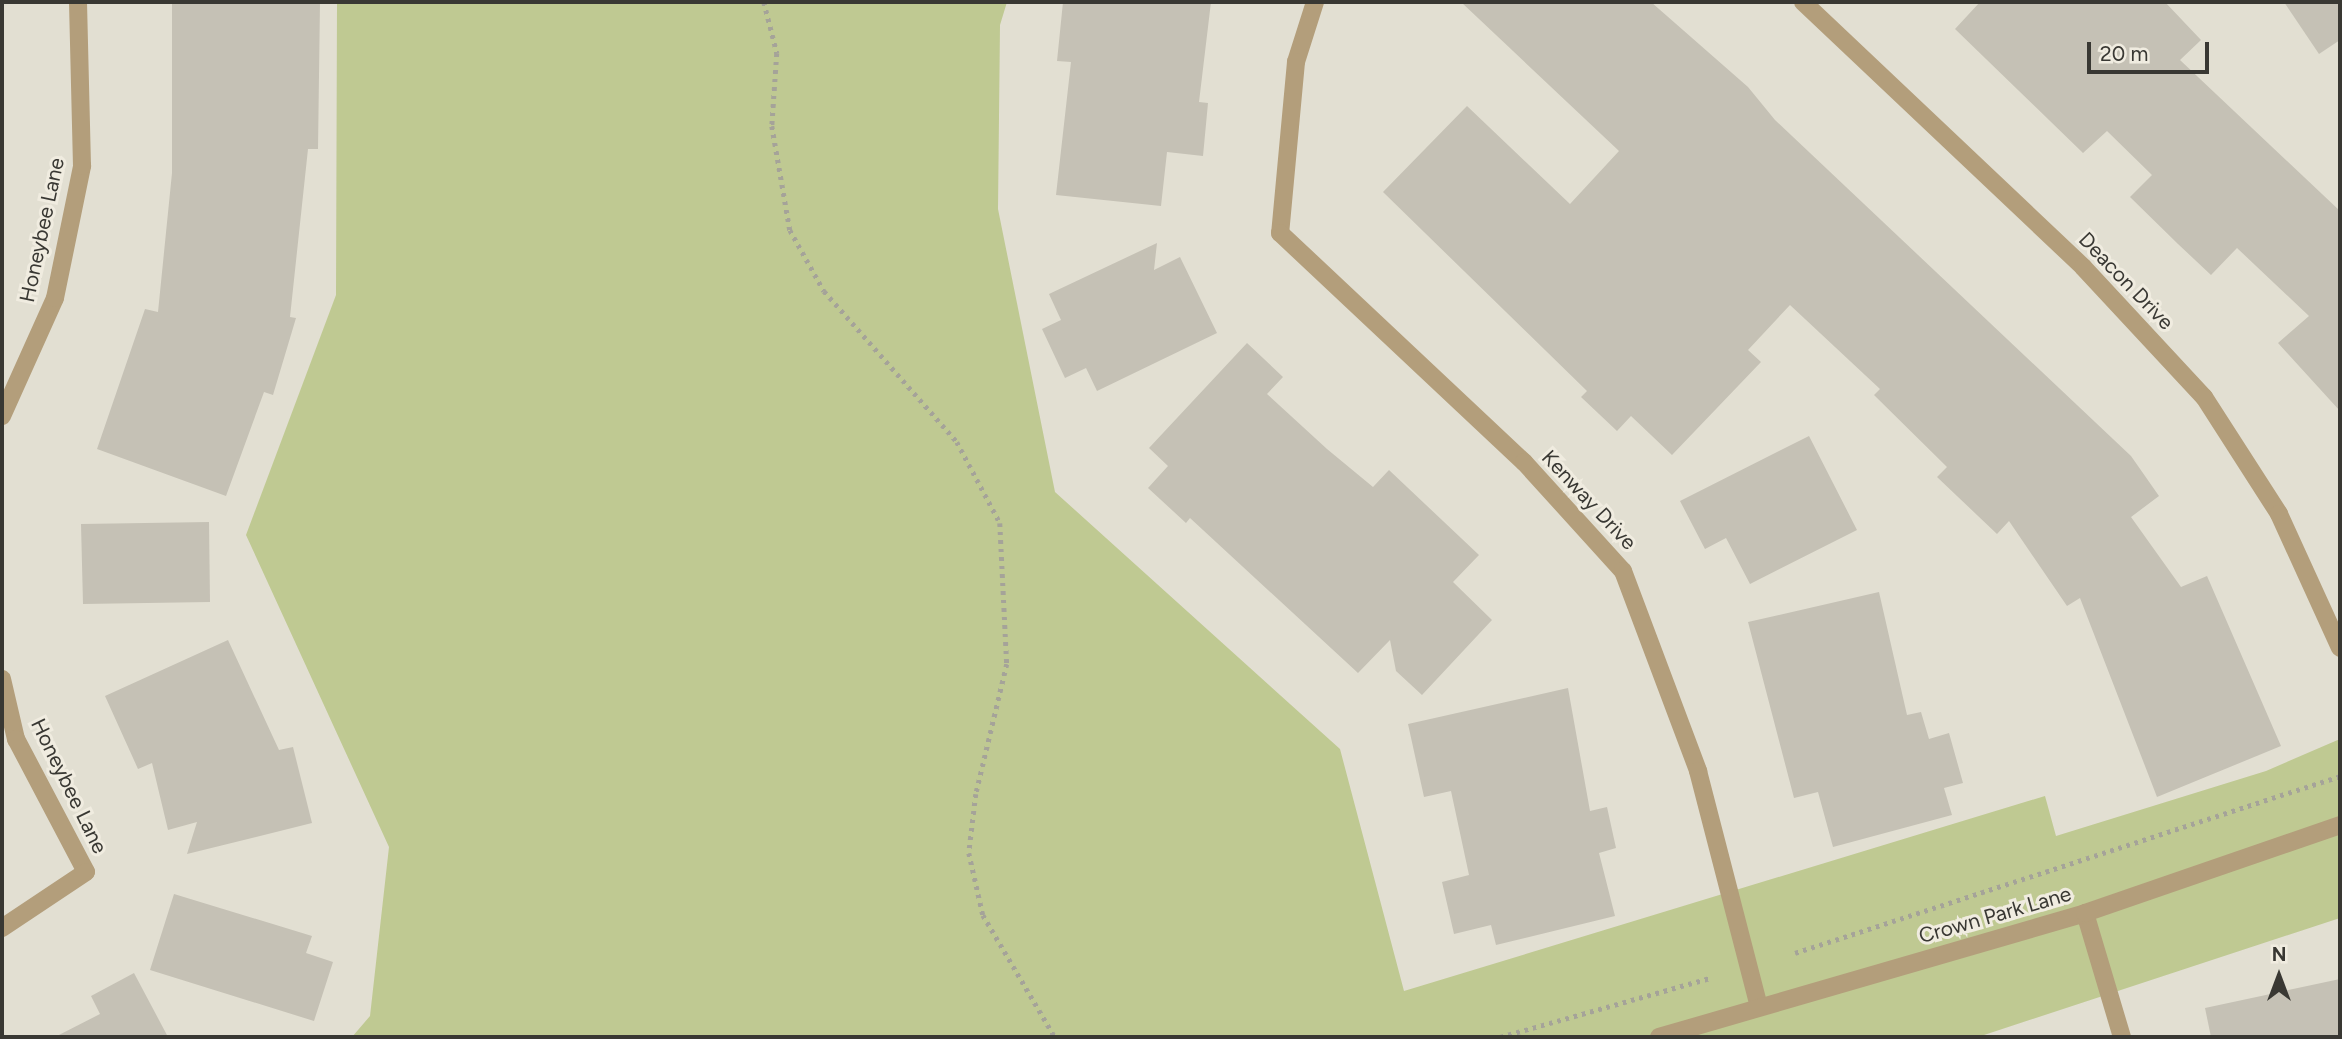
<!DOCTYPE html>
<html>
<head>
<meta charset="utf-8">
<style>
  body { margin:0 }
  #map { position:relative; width:2342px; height:1039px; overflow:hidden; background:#e2dfd2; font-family:Figtree,sans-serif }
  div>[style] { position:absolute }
  .green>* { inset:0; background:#bfc992 }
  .building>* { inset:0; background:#c5c1b5 }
  .path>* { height:4.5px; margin-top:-2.25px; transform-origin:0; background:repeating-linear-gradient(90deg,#a5a399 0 3.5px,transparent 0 8.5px) }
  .minor>* { height:18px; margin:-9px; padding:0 9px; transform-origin:9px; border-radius:9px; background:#b39e7b }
  .tertiary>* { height:18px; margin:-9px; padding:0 9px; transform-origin:9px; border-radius:9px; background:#b39e7b }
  span { translate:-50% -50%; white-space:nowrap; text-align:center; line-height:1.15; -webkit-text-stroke:6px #f0ece0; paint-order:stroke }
  .street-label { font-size:21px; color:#393833 }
  .frame { position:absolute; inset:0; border:4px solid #393833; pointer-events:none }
  .north { position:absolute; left:2244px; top:941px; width:70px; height:70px; -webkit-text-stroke:5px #f0ece0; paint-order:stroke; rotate:0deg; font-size:19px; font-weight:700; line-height:28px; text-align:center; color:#393833 }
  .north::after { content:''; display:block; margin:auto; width:24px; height:32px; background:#393833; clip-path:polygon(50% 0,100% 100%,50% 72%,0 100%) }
  .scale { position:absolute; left:2087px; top:42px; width:122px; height:32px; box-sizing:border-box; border:4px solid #393833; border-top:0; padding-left:9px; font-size:21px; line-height:24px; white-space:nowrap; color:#393833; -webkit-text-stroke:5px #f0ece0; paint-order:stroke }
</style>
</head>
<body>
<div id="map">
  <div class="green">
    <i style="clip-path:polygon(337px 2px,1007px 2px,1000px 25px,998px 209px,1055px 492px,1340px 749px,1404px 991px,2045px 796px,2056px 836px,2266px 771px,2340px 739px,2340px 918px,1978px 1037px,352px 1037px,370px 1016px,389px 847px,246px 535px,336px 295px)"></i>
  </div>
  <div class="building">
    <i style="clip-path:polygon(172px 2px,320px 2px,318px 149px,308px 149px,290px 317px,296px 318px,273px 395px,264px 392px,226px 496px,97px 449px,145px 309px,158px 312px,172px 173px)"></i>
    <i style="clip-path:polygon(1063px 2px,1211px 2px,1199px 102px,1208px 103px,1203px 156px,1167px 152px,1161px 206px,1056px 195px,1071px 62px,1057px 61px)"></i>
    <i style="clip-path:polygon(1461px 2px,1651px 2px,1748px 87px,1775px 120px,2131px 456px,2159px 496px,2131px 517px,2181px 587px,2207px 576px,2281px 746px,2157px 797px,2080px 598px,2067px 606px,2009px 521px,1997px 534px,1937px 477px,1947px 467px,1874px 395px,1880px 389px,1790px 305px,1748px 350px,1761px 362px,1672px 455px,1631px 416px,1617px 431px,1581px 397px,1587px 391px,1383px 192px,1467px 106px,1570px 204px,1619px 151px)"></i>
    <i style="clip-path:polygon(1980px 2px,2165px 2px,2201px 40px,2180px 60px,2340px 211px,2340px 411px,2278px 343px,2309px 316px,2237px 248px,2211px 275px,2178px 244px,2130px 197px,2152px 175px,2107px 131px,2083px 153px,1955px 29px)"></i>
    <i style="clip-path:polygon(2284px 2px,2340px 2px,2340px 40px,2319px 54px)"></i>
    <i style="clip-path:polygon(1157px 243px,1154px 270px,1180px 257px,1217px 333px,1097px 391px,1086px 368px,1065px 378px,1042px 329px,1061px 320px,1049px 294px)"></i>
    <i style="clip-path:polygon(1247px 343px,1283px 377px,1267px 394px,1327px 449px,1373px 487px,1389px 470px,1479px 555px,1453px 582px,1492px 620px,1422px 695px,1396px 671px,1390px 640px,1358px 673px,1190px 518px,1186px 523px,1148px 488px,1168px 466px,1149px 448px)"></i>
    <i style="clip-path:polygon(1809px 436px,1857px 530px,1750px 584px,1726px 538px,1705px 549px,1680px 501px)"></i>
    <i style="clip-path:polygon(209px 522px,210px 602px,83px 604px,81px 524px)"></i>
    <i style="clip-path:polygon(1879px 592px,1907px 715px,1921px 712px,1929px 739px,1949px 733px,1963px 783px,1944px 788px,1952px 815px,1833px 847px,1818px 792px,1794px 798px,1748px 622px)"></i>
    <i style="clip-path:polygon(228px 640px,279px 750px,293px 747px,312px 823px,187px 854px,197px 822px,168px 830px,152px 763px,138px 769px,105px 696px)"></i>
    <i style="clip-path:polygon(1568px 688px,1590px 811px,1607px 807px,1616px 848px,1599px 853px,1615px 916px,1496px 945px,1491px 925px,1454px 934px,1442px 882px,1469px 875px,1451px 791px,1424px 797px,1408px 724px)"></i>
    <i style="clip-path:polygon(174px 894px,312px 936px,306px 953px,333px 962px,314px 1021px,150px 970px)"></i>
    <i style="clip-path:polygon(134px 973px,168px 1037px,55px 1037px,100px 1014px,91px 996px)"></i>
    <i style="clip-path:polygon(2340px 979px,2340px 1037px,2211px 1037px,2205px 1008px)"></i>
  </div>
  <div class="path">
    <i style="left:764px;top:2px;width:53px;rotate:75.7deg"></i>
    <i style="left:777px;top:53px;width:73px;rotate:93.9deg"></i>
    <i style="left:772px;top:126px;width:106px;rotate:80.2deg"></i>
    <i style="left:790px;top:230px;width:70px;rotate:60.9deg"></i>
    <i style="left:824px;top:291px;width:201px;rotate:48.6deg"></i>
    <i style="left:957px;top:442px;width:92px;rotate:62deg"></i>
    <i style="left:1000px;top:523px;width:141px;rotate:87.2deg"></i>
    <i style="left:1007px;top:664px;width:134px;rotate:103.4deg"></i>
    <i style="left:976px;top:794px;width:59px;rotate:96.8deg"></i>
    <i style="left:969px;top:853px;width:64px;rotate:77.3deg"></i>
    <i style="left:983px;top:915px;width:142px;rotate:59.5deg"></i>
    <i style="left:1795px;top:953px;width:573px;rotate:-17.99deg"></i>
    <i style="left:1500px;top:1037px;width:218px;rotate:-15.7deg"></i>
  </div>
  <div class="minor">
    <i style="left:1315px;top:2px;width:63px;rotate:107.6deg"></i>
    <i style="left:1296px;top:62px;width:172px;rotate:95.3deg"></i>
    <i style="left:1280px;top:233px;width:335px;rotate:43.2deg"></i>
    <i style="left:1524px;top:462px;width:147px;rotate:47.8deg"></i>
    <i style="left:1623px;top:571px;width:214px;rotate:69.4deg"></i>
    <i style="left:1698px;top:771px;width:244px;rotate:75.5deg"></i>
    <i style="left:1803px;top:2px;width:386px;rotate:43.4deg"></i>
    <i style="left:2083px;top:267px;width:178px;rotate:47.1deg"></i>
    <i style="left:2204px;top:397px;width:139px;rotate:57.3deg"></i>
    <i style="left:2279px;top:514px;width:147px;rotate:65.5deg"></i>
    <i style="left:2px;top:416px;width:129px;rotate:-65.8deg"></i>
    <i style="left:55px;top:298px;width:135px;rotate:-78.4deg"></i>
    <i style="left:82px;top:166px;width:164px;rotate:-91.4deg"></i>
    <i style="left:2px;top:679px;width:62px;rotate:76.9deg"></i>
    <i style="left:16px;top:739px;width:150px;rotate:62.2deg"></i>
    <i style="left:86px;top:872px;width:101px;rotate:146.3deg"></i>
    <i style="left:2085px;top:913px;width:129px;rotate:73.4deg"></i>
  </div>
  <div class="tertiary">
    <i style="left:1659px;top:1037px;width:444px;rotate:-16.2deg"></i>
    <i style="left:2085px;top:913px;width:270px;rotate:-19deg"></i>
  </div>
  <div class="street-label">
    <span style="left:42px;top:230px;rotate:-78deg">Honeybee Lane</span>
    <span style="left:2126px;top:281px;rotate:46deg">Deacon Drive</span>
    <span style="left:1589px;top:500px;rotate:47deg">Kenway Drive</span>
    <span style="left:69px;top:786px;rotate:64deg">Honeybee Lane</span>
    <span style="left:1995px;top:915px;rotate:-16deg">Crown Park Lane</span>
  </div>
  <div class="frame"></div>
  <div class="north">N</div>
  <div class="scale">20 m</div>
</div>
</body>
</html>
